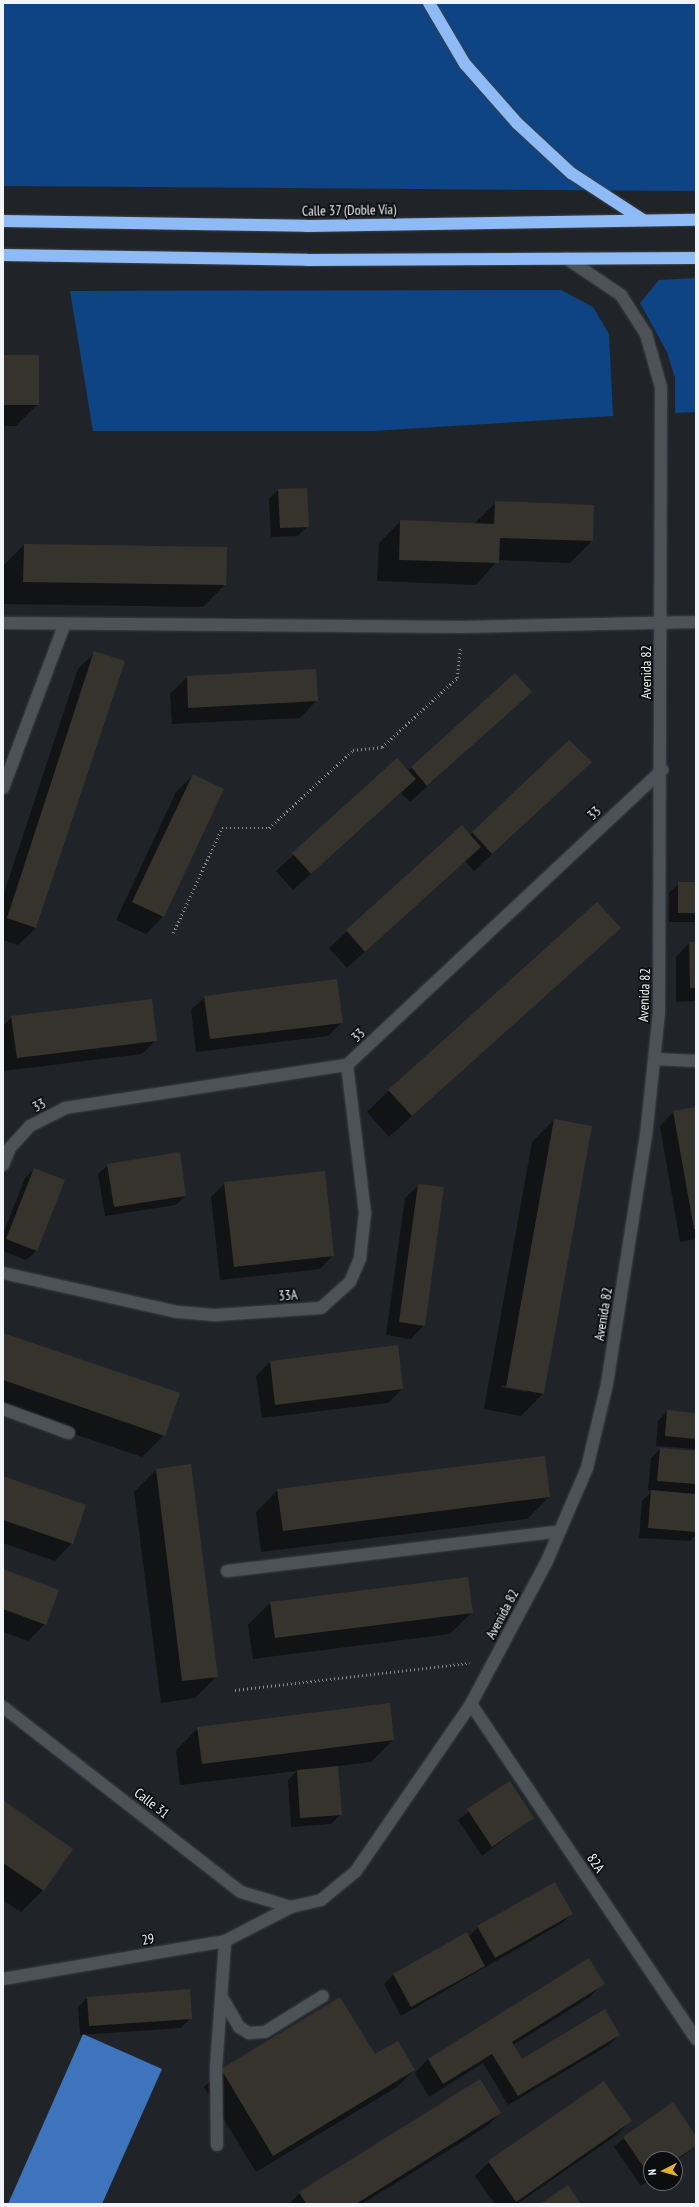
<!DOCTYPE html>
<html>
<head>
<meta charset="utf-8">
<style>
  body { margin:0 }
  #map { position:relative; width:699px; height:2207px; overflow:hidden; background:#202429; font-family:"PT Sans Narrow",sans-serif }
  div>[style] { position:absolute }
  .green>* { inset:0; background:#0e4483 }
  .water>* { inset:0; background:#3d74bb }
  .shadow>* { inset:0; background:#0007 }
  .building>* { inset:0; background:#36332d }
  .path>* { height:2.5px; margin-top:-1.25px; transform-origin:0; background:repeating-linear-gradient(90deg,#898c91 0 1px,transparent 0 4px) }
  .roads { filter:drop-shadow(0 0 1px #3d4044) drop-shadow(0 0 1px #3d4044) }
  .lane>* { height:12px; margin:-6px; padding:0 6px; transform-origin:6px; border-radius:6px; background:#4d5257 }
  .street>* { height:12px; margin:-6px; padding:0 6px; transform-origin:6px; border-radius:6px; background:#4d5257 }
  .secondary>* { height:12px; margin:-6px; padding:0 6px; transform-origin:6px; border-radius:6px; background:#4d5257 }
  .highway>* { height:12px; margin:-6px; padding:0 6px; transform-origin:6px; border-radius:6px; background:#8ebbf6 }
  span { translate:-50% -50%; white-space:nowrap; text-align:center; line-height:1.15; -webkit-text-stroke:3.5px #0b0d0f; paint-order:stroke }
  .street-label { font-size:14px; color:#f1f4f8 }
  .frame { position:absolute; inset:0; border:4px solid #f1f4f8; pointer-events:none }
  .north { position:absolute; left:643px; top:2151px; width:40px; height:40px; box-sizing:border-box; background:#0b0d0f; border:1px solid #67696c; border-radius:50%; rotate:264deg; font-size:11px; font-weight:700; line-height:16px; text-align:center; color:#f1f4f8 }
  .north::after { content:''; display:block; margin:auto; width:14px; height:18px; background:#e1af34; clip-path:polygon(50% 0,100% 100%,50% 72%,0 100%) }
</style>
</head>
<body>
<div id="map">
  <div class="green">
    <i style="clip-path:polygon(3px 3px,696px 3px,696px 191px,3px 186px)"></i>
    <i style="clip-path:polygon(696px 278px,696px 412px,675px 413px,675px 378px,667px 352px,640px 303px,659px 280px)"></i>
    <i style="clip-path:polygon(561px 290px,593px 307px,609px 334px,613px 416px,372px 431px,93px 431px,70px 291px)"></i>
  </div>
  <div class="water">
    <i style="clip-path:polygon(83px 2034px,162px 2069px,102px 2204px,8px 2204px)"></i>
  </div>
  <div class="shadow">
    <i style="clip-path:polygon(3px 356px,38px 404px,16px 426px,3px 426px)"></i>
    <i style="clip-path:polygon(278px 490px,308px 526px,298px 536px,271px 537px,269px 499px)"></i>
    <i style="clip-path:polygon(496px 502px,592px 541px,570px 563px,498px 560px,476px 585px,377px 581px,379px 543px,401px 521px,474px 524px)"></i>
    <i style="clip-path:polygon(24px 545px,225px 585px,203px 607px,3px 604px,3px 566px)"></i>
    <i style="clip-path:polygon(95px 652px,123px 661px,36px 928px,18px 945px,3px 940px,3px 896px,78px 669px)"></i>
    <i style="clip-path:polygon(515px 674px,531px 692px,410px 802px,401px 793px,293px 890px,276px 871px,397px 760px,408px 771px)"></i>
    <i style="clip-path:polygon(187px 677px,317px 700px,300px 718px,172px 724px,170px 694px)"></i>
    <i style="clip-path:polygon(569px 742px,573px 779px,474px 871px,465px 861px,347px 968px,329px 948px,462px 826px,470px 835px)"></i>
    <i style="clip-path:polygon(193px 775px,223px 789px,163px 917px,146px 934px,116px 920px,176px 792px)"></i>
    <i style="clip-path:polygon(679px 883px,696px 883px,696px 922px,669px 922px,669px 893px)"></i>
    <i style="clip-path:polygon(619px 928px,389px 1137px,367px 1112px,389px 1090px)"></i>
    <i style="clip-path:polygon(689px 943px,696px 943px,696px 1001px,676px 1002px,676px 957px)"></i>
    <i style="clip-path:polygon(205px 997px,342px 1022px,328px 1036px,196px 1052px,191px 1010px)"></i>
    <i style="clip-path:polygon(12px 1017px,156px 1040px,142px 1054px,3px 1071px,3px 1026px)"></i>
    <i style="clip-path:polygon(696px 1108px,696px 1239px,680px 1242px,660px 1126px,673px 1112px)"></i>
    <i style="clip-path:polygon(evenodd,554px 1120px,543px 1394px,521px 1416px,484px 1409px,532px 1142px,554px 1120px,501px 1385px,527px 1390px,527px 1392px,501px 1387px,501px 1385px)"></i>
    <i style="clip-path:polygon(108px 1165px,185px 1196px,176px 1205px,105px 1216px,98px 1174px)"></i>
    <i style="clip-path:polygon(34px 1169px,63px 1181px,36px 1251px,26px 1260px,3px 1251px,3px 1234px,25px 1178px)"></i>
    <i style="clip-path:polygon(225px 1183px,333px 1255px,320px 1269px,220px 1280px,211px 1197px)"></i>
    <i style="clip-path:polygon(419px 1185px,424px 1325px,411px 1339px,386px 1335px,405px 1198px)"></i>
    <i style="clip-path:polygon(3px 1334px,164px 1435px,142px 1457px,3px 1410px)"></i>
    <i style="clip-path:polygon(397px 1347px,402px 1389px,388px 1403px,262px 1418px,256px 1376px,270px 1362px)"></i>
    <i style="clip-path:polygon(667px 1411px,696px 1414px,696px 1449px,656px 1446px,658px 1421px)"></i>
    <i style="clip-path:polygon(660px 1449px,696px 1452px,696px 1535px,690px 1541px,639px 1538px,642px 1501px,652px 1491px,648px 1490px,651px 1458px)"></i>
    <i style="clip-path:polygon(156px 1470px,217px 1676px,195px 1698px,161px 1703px,134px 1492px)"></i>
    <i style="clip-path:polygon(3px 1477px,72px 1543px,55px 1561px,3px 1543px)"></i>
    <i style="clip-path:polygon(278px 1490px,549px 1497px,527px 1519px,261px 1552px,256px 1512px)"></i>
    <i style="clip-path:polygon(3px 1570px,45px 1624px,28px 1641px,3px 1632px)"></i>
    <i style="clip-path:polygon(270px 1603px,472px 1612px,450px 1634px,253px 1659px,248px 1625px)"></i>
    <i style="clip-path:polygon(198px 1728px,393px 1740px,371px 1762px,337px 1766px,341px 1814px,331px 1824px,291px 1827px,288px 1780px,297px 1771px,180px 1785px,176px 1750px)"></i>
    <i style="clip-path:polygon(509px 1782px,533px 1818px,482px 1856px,458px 1820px)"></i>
    <i style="clip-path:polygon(3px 1801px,72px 1849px,43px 1890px,21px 1912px,3px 1900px)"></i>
    <i style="clip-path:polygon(572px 1914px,562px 1923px,401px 2016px,384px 1984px,393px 1975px,468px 1937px,478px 1927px)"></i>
    <i style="clip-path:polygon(603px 1983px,590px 1997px,513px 2045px,521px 2060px,619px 2035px,609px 2045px,508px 2105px,483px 2063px,429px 2097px,415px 2073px,428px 2059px)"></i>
    <i style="clip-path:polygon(87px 1998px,191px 2018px,181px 2028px,80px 2035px,78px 2007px)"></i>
    <i style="clip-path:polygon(374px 2056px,414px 2070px,397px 2087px,256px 2172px,204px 2087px,221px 2070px)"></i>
    <i style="clip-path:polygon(604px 2082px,630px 2121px,617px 2135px,517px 2204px,495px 2204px,475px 2176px,489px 2162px)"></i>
    <i style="clip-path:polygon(500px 2113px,486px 2127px,362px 2204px,289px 2204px,300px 2193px)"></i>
    <i style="clip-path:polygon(624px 2138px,696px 2138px,696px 2146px,675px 2162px,675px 2159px,651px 2159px,651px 2179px,641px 2186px,614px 2147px)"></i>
  </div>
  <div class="building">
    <i style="clip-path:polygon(3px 355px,39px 355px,39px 405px,3px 405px)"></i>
    <i style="clip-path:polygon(307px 488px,309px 527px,280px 528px,278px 489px)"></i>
    <i style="clip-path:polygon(495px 501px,594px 505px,593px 541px,500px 538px,499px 563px,399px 560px,400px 520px,494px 524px)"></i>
    <i style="clip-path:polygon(24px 544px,227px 547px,226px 585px,23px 582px)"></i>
    <i style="clip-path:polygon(94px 651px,125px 661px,36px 928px,7px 918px)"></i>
    <i style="clip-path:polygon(316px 669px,318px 701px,188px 708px,187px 676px)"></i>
    <i style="clip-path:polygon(515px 673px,532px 692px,427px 786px,411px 767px)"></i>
    <i style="clip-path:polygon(569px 740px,592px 762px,492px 854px,472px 832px)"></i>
    <i style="clip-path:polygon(397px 758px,416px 779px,311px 874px,292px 853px)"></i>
    <i style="clip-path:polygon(193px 774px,224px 789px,164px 917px,132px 902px)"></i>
    <i style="clip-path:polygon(462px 825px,481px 847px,365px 952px,346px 930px)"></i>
    <i style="clip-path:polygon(678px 882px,696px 882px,696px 913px,678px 913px)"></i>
    <i style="clip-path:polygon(597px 902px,621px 928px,412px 1116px,388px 1090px)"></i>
    <i style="clip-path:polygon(689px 942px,696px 942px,696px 988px,690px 988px)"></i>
    <i style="clip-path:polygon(337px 979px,343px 1023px,210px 1039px,204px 996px)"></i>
    <i style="clip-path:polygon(152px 999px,157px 1041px,17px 1058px,11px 1016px)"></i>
    <i style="clip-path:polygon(696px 1107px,696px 1229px,694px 1229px,673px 1111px)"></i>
    <i style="clip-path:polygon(554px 1119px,592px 1126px,544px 1394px,506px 1387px)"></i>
    <i style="clip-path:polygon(180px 1152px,186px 1196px,114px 1207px,107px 1164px)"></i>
    <i style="clip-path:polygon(34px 1168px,65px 1180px,37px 1251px,6px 1239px)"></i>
    <i style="clip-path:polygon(325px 1171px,334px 1256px,234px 1267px,224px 1182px)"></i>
    <i style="clip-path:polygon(418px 1184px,444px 1187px,425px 1326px,399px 1322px)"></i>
    <i style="clip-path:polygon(3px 1333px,180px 1393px,165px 1436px,3px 1380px)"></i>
    <i style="clip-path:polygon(398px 1345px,403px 1389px,275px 1405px,270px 1361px)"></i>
    <i style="clip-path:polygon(667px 1410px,696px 1413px,696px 1439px,665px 1436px)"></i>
    <i style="clip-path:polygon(660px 1448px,696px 1451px,696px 1484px,657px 1481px)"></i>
    <i style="clip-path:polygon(545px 1456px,550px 1497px,283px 1531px,277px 1489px)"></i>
    <i style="clip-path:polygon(191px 1464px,218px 1677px,182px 1681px,156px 1469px)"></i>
    <i style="clip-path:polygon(3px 1476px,86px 1505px,73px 1544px,3px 1520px)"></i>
    <i style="clip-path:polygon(651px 1490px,696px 1494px,696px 1532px,648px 1528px)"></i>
    <i style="clip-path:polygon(3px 1569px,59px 1590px,46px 1625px,3px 1609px)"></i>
    <i style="clip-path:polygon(468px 1577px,473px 1613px,275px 1638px,270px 1602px)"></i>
    <i style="clip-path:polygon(390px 1703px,394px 1740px,202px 1764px,197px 1727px)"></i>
    <i style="clip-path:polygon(338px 1766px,342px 1815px,300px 1818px,297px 1770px)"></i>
    <i style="clip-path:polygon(510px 1781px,534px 1818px,492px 1847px,467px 1809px)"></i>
    <i style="clip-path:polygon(3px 1800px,73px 1849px,44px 1891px,3px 1863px)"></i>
    <i style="clip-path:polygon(555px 1882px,573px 1914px,495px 1958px,477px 1926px)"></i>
    <i style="clip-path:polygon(467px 1932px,485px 1966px,411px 2007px,393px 1974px)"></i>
    <i style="clip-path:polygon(589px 1958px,605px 1984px,512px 2042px,522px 2059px,605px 2009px,620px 2035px,518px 2096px,492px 2054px,443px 2084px,428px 2059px)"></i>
    <i style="clip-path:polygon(190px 1989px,192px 2019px,89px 2026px,87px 1997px)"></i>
    <i style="clip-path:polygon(340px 1997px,375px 2054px,398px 2041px,415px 2070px,273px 2156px,221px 2069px)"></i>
    <i style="clip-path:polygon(480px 2079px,501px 2113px,356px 2204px,306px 2204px,299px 2192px)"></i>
    <i style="clip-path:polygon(604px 2081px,632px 2121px,516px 2202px,488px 2161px)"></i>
    <i style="clip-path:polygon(673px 2102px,696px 2136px,696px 2146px,675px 2160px,651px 2159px,651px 2178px,623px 2137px)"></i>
    <i style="clip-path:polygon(568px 2185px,581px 2204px,540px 2204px)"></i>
  </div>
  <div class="path">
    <i style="left:173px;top:933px;width:116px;rotate:-65deg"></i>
    <i style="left:222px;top:828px;width:47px"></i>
    <i style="left:269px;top:828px;width:115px;rotate:-42.9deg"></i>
    <i style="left:353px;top:750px;width:29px;rotate:-6deg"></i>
    <i style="left:382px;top:747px;width:102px;rotate:-42.6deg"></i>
    <i style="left:457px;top:678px;width:31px;rotate:-84deg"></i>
    <i style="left:235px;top:1690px;width:236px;rotate:-6.6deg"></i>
  </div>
  <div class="roads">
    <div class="lane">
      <i style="left:3px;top:788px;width:173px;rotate:-69.4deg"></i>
      <i style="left:655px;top:1059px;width:41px;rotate:2.8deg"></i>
      <i style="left:3px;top:1409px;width:70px;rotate:20deg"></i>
      <i style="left:227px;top:1571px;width:335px;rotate:-6.8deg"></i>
      <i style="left:223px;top:1999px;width:32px;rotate:60deg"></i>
      <i style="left:239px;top:2027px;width:12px;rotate:31deg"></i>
      <i style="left:249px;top:2033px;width:16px;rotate:-4deg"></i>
      <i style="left:265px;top:2032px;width:68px;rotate:-31.8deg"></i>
      <i style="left:217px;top:2145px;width:77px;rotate:-90.7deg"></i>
      <i style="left:216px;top:2068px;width:127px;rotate:-85.9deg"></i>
    </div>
    <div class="street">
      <i style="left:3px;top:1165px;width:18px;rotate:-68deg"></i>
      <i style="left:10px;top:1148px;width:30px;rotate:-48deg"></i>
      <i style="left:30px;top:1126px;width:39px;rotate:-27deg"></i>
      <i style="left:65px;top:1108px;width:285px;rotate:-8.7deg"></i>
      <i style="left:347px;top:1065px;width:432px;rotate:-43.1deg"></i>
      <i style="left:3px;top:1273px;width:179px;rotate:12.6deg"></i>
      <i style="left:178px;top:1312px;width:38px;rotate:5deg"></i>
      <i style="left:216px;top:1315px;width:105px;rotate:-3.8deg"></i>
      <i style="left:321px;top:1308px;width:39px;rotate:-42deg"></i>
      <i style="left:350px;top:1282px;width:26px;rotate:-67deg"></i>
      <i style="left:360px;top:1258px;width:45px;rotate:-83.7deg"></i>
      <i style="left:365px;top:1213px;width:149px;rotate:-96.9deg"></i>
      <i style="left:471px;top:1704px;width:404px;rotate:56.1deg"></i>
      <i style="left:3px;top:1979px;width:225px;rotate:-9.7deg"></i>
      <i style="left:225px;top:1941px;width:74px;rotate:-27.3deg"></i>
    </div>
    <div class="secondary">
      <i style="left:3px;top:623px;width:459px;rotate:0.5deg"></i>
      <i style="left:462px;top:627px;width:234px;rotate:-1.2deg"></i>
      <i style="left:3px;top:1707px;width:301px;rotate:37.9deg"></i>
      <i style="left:241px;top:1892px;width:52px;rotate:16.7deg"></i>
      <i style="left:291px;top:1907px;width:31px;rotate:-13deg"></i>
      <i style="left:321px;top:1900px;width:45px;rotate:-39.6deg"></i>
      <i style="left:356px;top:1871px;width:203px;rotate:-55.4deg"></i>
      <i style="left:471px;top:1704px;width:162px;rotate:-62deg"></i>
      <i style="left:547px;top:1561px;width:101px;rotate:-66.7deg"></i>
      <i style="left:587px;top:1468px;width:86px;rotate:-76.6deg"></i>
      <i style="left:607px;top:1384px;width:251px;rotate:-81.1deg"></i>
      <i style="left:646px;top:1136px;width:124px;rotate:-84deg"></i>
      <i style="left:659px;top:1013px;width:626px;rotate:-89.82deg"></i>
      <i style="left:661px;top:387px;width:55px;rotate:-105.8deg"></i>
      <i style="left:646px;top:334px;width:46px;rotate:-122.7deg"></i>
      <i style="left:621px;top:295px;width:66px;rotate:-146.1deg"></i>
    </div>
    <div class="highway">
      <i style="left:429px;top:3px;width:71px;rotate:59.5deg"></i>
      <i style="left:465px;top:64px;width:79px;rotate:48.6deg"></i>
      <i style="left:517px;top:123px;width:74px;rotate:42.8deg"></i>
      <i style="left:571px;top:173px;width:86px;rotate:33.1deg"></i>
      <i style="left:3px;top:221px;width:303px;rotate:0.9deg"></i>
      <i style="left:306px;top:226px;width:390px;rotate:-0.9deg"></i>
      <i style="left:3px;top:255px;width:304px;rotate:0.9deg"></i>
      <i style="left:307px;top:260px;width:389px;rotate:-0.3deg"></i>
    </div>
  </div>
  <div class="street-label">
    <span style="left:349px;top:210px;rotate:-1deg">Calle 37 (Doble Vía)</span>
    <span style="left:646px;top:672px;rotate:-90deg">Avenida 82</span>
    <span style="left:594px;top:813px;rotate:-43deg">33</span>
    <span style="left:644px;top:995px;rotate:-88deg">Avenida 82</span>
    <span style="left:358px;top:1035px;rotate:-43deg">33</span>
    <span style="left:39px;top:1105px;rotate:-27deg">33</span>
    <span style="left:288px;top:1295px;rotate:-4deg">33A</span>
    <span style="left:603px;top:1314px;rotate:-81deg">Avenida 82</span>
    <span style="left:502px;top:1614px;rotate:-62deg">Avenida 82</span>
    <span style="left:152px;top:1803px;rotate:38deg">Calle 31</span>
    <span style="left:596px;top:1863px;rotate:56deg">82A</span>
    <span style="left:148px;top:1939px;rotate:-10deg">29</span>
  </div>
  <div class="frame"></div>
  <div class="north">N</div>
</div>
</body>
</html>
